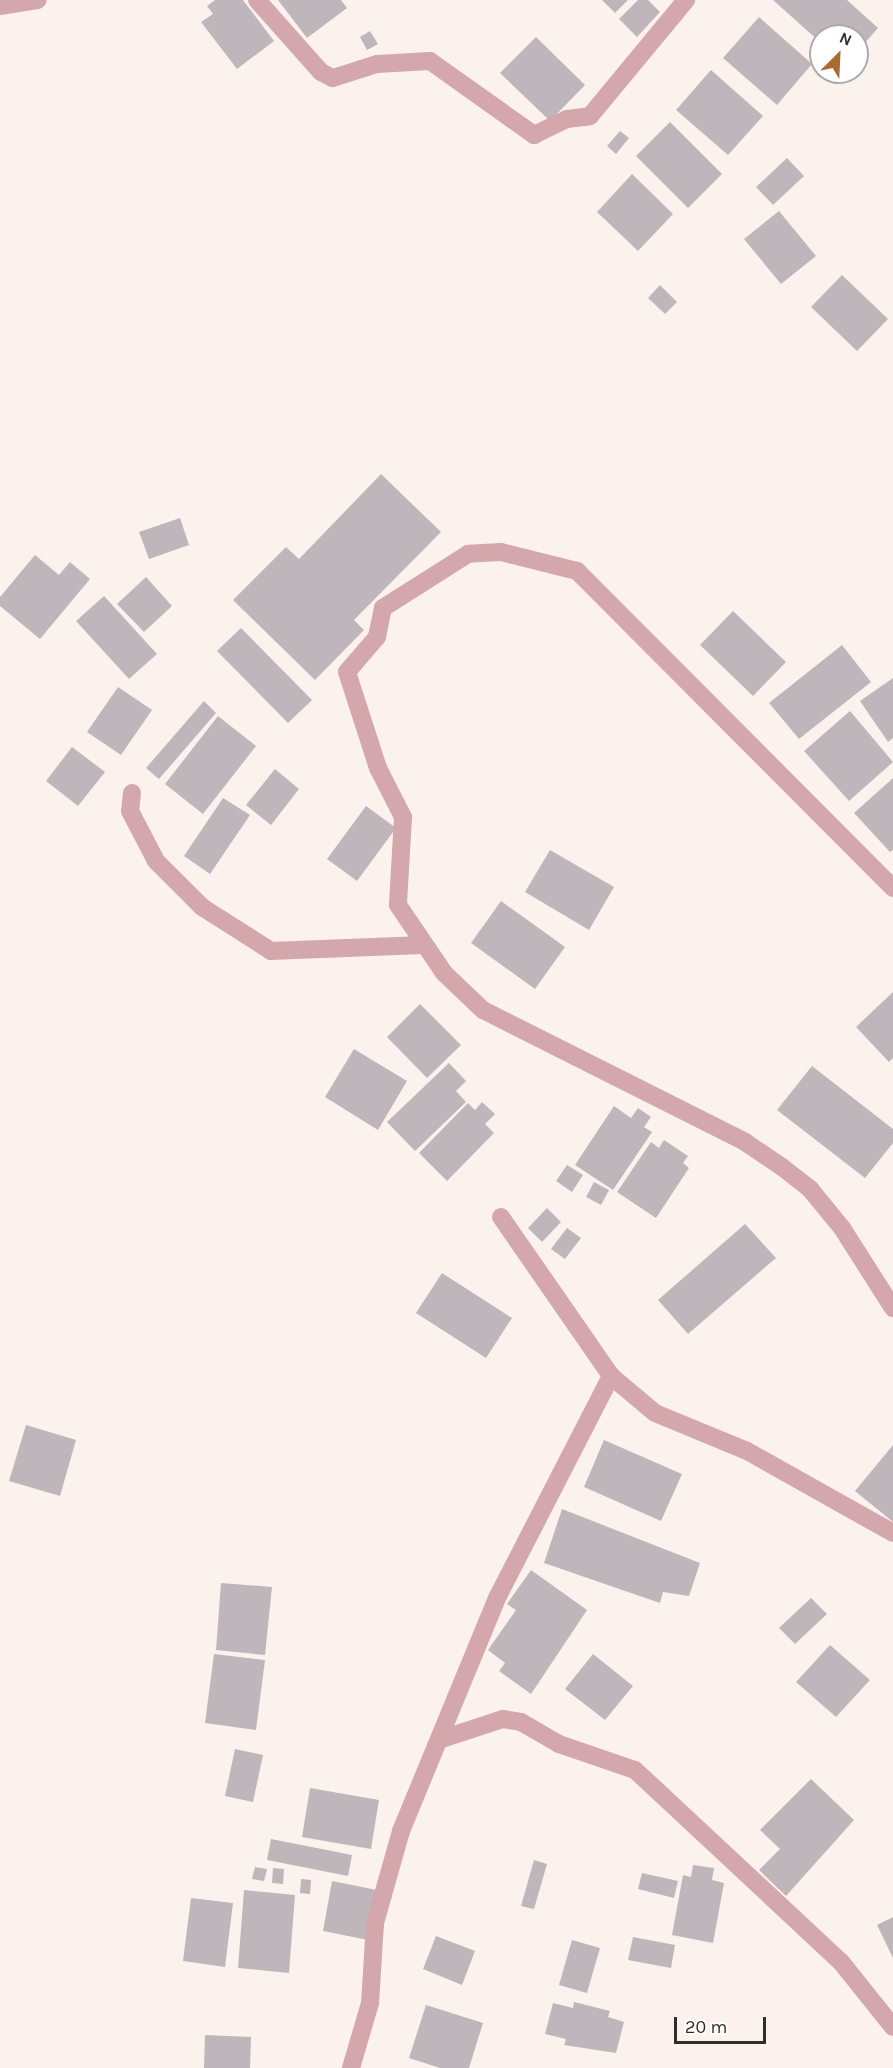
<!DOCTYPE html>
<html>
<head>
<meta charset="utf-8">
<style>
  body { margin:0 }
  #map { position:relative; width:893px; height:2068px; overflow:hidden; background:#fcf2ed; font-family:Karla,sans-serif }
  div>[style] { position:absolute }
  .building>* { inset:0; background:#bfb6bb }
  .minor>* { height:18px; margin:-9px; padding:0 9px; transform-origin:9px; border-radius:9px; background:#d4a7ad }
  span { translate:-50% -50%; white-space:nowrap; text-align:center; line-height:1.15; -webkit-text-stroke:4.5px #fff; paint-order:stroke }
  .north { position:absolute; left:809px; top:24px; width:60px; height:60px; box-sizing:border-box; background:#fff; border:2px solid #adabaa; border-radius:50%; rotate:24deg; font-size:16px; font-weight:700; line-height:24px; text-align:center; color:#312d2b }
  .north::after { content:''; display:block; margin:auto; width:21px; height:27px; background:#a96b30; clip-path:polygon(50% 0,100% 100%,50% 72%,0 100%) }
  .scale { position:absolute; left:674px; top:2017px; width:92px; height:27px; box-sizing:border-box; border:3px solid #312d2b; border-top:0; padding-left:8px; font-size:18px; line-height:21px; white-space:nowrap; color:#312d2b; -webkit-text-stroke:4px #fff; paint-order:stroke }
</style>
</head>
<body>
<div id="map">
  <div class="building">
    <i style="clip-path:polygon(215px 0,243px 0,274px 41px,237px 69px,201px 22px,213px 14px,207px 6px)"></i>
    <i style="clip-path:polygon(278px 0,341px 0,347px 8px,307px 38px)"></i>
    <i style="clip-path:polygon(602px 0,628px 0,615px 13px)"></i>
    <i style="clip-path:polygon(638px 0,648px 0,660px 12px,637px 37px,619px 19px)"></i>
    <i style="clip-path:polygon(773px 0,847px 0,878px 28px,857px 52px,857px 36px,821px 36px,821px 43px)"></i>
    <i style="clip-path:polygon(759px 17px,812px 64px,777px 105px,723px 58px)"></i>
    <i style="clip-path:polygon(370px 31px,378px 44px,367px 50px,360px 37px)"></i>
    <i style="clip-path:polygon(536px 37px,585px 85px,550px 121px,500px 73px)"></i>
    <i style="clip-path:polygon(711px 70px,763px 116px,728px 155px,676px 110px)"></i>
    <i style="clip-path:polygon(670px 122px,722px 174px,688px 208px,636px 156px)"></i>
    <i style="clip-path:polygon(620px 131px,629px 138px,616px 154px,607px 146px)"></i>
    <i style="clip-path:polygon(787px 158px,804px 176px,773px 205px,756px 187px)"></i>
    <i style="clip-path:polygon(632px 174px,673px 214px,638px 251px,597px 212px)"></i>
    <i style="clip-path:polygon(779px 211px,816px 256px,781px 284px,744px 239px)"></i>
    <i style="clip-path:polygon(842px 275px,888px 319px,857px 351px,811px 307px)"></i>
    <i style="clip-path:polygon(660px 285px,677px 302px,665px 314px,648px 298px)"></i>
    <i style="clip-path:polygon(381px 474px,441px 532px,354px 620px,364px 630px,315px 680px,233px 600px,286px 547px,299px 559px)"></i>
    <i style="clip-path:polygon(180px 518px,189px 545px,149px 559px,139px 532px)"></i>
    <i style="clip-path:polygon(35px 555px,59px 575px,70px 562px,90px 579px,40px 639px,0 606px,0 597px)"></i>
    <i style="clip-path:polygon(146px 577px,172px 606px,144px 632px,117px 604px)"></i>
    <i style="clip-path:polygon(104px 596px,157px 654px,129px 679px,76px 621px)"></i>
    <i style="clip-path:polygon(733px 611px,786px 662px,753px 696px,700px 645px)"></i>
    <i style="clip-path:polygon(241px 628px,312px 700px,288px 723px,217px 651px)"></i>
    <i style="clip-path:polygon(842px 645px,871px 682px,799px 739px,769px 703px)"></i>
    <i style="clip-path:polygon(893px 678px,893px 738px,888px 742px,860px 701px)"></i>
    <i style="clip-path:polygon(118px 687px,152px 710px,121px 755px,87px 732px)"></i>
    <i style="clip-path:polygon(204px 701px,216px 713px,159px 779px,146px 768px)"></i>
    <i style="clip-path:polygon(850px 711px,893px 762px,849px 801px,804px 751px)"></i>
    <i style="clip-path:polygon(218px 716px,256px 746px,203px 814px,165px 784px)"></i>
    <i style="clip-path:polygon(72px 747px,105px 772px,78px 806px,46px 781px)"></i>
    <i style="clip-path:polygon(275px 769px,299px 789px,271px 825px,246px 805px)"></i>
    <i style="clip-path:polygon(893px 778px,893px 850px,890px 852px,854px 813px)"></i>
    <i style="clip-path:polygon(223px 798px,250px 815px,210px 874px,184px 856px)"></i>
    <i style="clip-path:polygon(366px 806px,396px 828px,357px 881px,327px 859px)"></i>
    <i style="clip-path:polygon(550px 850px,614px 887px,589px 930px,525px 892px)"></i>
    <i style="clip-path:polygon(501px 901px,565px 947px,535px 989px,471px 943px)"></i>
    <i style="clip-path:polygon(893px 992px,893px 1058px,889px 1062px,856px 1027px)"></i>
    <i style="clip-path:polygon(420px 1004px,461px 1045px,427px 1078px,387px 1037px)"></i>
    <i style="clip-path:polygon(354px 1049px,407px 1081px,378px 1130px,325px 1097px)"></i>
    <i style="clip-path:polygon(449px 1063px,466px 1081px,456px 1091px,466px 1102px,415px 1151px,387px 1122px)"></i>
    <i style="clip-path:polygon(812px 1066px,893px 1129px,893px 1143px,865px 1178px,777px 1110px)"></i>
    <i style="clip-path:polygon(482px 1102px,495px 1114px,485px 1124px,494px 1133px,447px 1181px,419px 1153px,468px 1103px,475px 1110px)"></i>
    <i style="clip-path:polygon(614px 1106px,631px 1118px,638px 1108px,651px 1117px,644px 1127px,652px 1132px,613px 1190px,575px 1165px)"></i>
    <i style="clip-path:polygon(664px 1140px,688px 1156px,683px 1163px,689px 1168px,656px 1218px,617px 1192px,651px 1142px,659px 1148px)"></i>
    <i style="clip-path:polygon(567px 1165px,583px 1175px,572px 1192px,556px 1181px)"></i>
    <i style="clip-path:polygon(594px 1182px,609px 1190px,601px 1205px,586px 1197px)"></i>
    <i style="clip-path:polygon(547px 1208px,561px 1222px,542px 1242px,528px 1228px)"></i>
    <i style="clip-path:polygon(745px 1224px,776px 1258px,688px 1334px,658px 1300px)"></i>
    <i style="clip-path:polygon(567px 1228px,581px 1238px,565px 1259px,551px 1249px)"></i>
    <i style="clip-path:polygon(442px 1273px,512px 1318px,486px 1358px,416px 1313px)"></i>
    <i style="clip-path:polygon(26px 1425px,76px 1440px,60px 1496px,9px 1481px)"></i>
    <i style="clip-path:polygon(604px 1440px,682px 1474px,661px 1521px,584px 1487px)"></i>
    <i style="clip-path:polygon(893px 1445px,893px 1522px,855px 1491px)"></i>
    <i style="clip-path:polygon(562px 1509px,700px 1563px,689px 1596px,663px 1592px,660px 1603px,544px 1563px)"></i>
    <i style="clip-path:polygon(531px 1570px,587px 1610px,531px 1694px,499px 1671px,505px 1663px,488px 1650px,516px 1610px,507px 1604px)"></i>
    <i style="clip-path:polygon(221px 1583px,272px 1587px,265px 1655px,216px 1650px)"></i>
    <i style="clip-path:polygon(811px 1598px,827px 1614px,795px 1644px,779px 1628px)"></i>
    <i style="clip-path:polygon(830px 1645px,870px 1680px,836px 1717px,796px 1682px)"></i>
    <i style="clip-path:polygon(214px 1654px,265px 1660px,256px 1730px,205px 1723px)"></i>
    <i style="clip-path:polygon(593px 1654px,633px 1686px,605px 1720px,565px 1689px)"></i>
    <i style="clip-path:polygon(235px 1749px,263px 1755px,253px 1802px,225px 1796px)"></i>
    <i style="clip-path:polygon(811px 1779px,854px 1820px,786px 1896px,759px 1870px,780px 1849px,760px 1830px)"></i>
    <i style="clip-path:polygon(310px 1788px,379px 1800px,371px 1849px,302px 1837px)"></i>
    <i style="clip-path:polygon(271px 1839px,352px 1855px,348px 1876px,267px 1860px)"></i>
    <i style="clip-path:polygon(534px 1860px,547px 1864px,534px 1909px,521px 1906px)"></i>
    <i style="clip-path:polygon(693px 1865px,714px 1868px,712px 1880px,724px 1883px,713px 1943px,672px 1935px,683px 1875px,691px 1877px)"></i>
    <i style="clip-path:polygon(255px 1867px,267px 1869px,264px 1881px,252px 1879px)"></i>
    <i style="clip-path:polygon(273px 1868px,284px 1869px,283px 1884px,272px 1883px)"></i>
    <i style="clip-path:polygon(642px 1873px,678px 1881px,674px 1898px,638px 1889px)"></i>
    <i style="clip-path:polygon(301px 1879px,311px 1880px,310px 1894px,300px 1893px)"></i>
    <i style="clip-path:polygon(332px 1881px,377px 1890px,368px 1940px,323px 1931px)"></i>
    <i style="clip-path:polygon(244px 1890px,295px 1895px,289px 1973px,238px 1968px)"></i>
    <i style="clip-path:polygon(191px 1898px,233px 1903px,225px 1967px,183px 1961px)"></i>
    <i style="clip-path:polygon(893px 1917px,893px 1958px,877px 1925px)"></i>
    <i style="clip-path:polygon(436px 1936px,475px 1951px,462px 1985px,423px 1969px)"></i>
    <i style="clip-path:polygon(633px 1937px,675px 1945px,671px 1968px,628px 1960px)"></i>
    <i style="clip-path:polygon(572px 1940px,600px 1948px,587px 1993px,559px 1985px)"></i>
    <i style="clip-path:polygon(574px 2002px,610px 2011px,608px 2017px,624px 2022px,616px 2053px,564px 2045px,566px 2039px,545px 2034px,553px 2003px,573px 2008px)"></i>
    <i style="clip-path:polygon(426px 2005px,483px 2023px,469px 2068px,440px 2068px,409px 2058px)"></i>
    <i style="clip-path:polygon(205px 2035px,251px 2037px,250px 2068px,204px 2068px)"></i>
  </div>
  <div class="minor">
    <i style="left:257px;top:0;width:96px;rotate:48.4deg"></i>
    <i style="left:321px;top:72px;width:13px;rotate:27deg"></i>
    <i style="left:333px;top:78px;width:46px;rotate:-17.7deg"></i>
    <i style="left:377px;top:64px;width:53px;rotate:-3.2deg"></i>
    <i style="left:430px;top:61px;width:128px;rotate:35.4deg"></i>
    <i style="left:534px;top:135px;width:37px;rotate:-26deg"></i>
    <i style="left:567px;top:119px;width:23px;rotate:-7deg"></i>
    <i style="left:590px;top:116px;width:151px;rotate:-50.4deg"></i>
    <i style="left:0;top:6px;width:38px;rotate:-9deg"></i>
    <i style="left:132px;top:793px;width:18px;rotate:96deg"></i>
    <i style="left:130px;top:811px;width:56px;rotate:62.5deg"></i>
    <i style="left:156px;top:861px;width:65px;rotate:45deg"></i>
    <i style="left:202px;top:907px;width:82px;rotate:32.5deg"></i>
    <i style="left:271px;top:951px;width:152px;rotate:-2.3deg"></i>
    <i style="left:893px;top:888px;width:448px;rotate:-134.9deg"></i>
    <i style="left:577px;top:571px;width:78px;rotate:-166deg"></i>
    <i style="left:501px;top:552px;width:33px;rotate:177deg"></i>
    <i style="left:468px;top:554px;width:101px;rotate:147.6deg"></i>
    <i style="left:383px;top:608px;width:30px;rotate:102deg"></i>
    <i style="left:377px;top:637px;width:46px;rotate:130.6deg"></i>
    <i style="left:347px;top:672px;width:101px;rotate:72.1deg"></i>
    <i style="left:378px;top:768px;width:55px;rotate:63deg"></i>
    <i style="left:403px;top:817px;width:88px;rotate:93.3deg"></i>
    <i style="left:398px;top:905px;width:82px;rotate:55.9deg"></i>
    <i style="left:444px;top:973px;width:54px;rotate:43.5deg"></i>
    <i style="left:483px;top:1010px;width:293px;rotate:26.7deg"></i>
    <i style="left:745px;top:1142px;width:45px;rotate:34deg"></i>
    <i style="left:782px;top:1167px;width:36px;rotate:38deg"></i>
    <i style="left:810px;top:1189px;width:50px;rotate:50.6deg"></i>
    <i style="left:842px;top:1228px;width:95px;rotate:57.5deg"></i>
    <i style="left:501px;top:1217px;width:193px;rotate:55.3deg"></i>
    <i style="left:611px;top:1376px;width:57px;rotate:40.1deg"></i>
    <i style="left:655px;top:1413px;width:100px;rotate:22.4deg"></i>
    <i style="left:747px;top:1451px;width:167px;rotate:29.3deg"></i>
    <i style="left:439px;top:1740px;width:67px;rotate:-18.2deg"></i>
    <i style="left:503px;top:1719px;width:18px;rotate:9deg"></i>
    <i style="left:521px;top:1722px;width:44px;rotate:30.1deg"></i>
    <i style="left:559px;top:1744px;width:80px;rotate:18.9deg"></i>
    <i style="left:635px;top:1770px;width:282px;rotate:43deg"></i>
    <i style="left:841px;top:1962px;width:83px;rotate:51.3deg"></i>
    <i style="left:351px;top:2068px;width:68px;rotate:-73.7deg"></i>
    <i style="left:370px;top:2003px;width:80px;rotate:-86.4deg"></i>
    <i style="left:375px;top:1923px;width:96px;rotate:-74.2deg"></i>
    <i style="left:401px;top:1831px;width:252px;rotate:-67.6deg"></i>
    <i style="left:497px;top:1598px;width:250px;rotate:-62.8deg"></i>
  </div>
  <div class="north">N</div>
  <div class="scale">20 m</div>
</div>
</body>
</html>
